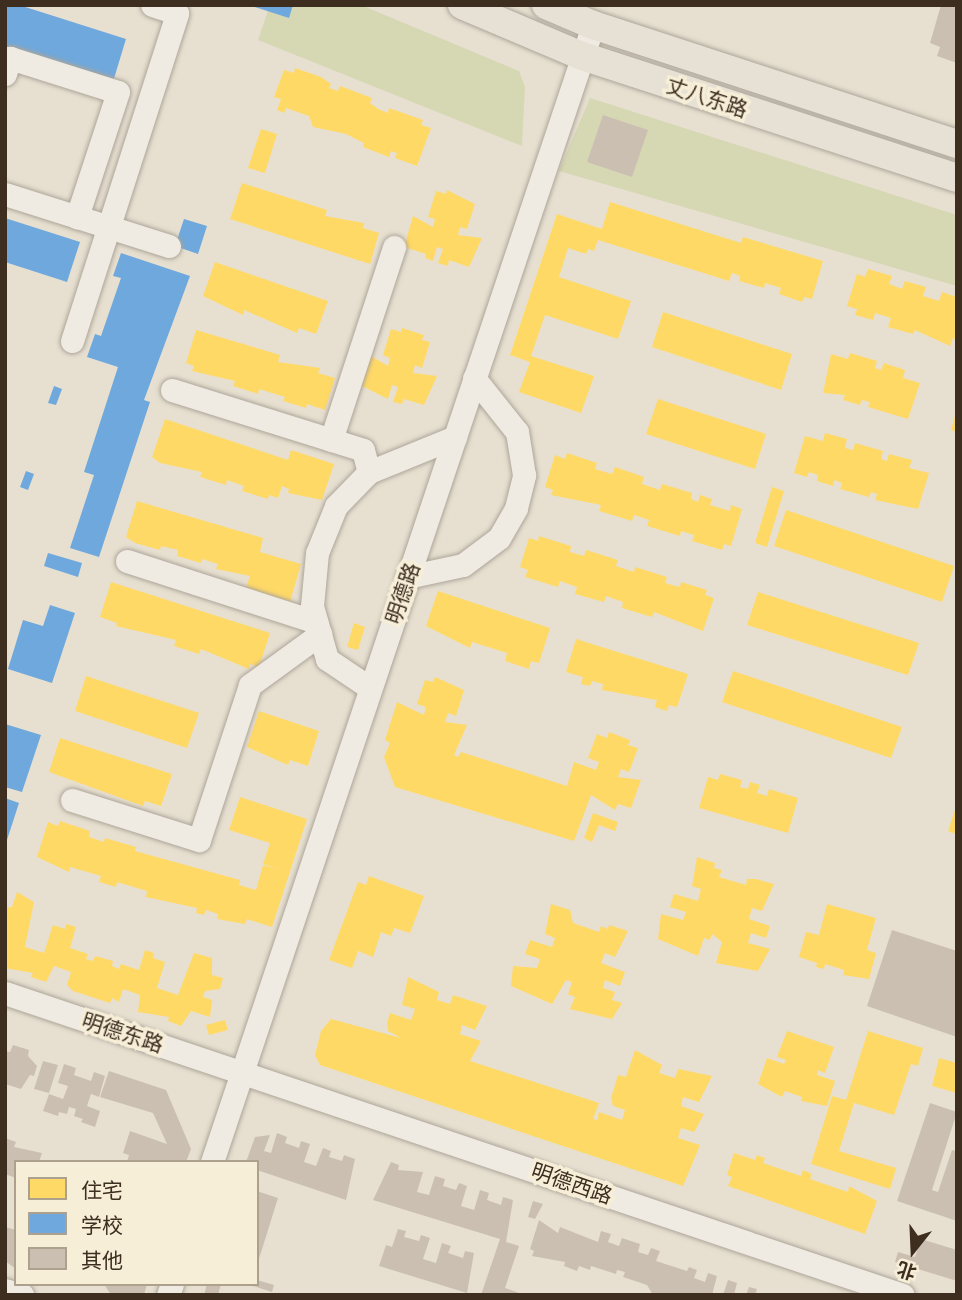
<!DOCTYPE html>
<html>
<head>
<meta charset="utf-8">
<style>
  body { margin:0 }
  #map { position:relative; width:962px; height:1300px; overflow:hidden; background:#e7e0d1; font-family:"PT Serif","Noto Sans SC",serif }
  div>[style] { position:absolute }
  .green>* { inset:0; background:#d6d7b3 }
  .homes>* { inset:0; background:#ffd966 }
  .schools>* { inset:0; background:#6fa8dc }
  .building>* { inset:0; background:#cbbfb2 }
  .roads { filter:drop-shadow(0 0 2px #ada599) drop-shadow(0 0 2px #ada599) }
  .minor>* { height:23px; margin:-11.5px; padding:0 11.5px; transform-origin:11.5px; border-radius:11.5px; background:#efebe3 }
  .major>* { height:28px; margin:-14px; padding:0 14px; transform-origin:14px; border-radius:14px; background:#e6e1d4 }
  span { translate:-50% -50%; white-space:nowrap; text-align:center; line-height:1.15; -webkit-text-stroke:7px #f7eed8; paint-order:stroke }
  .street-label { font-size:21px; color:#3d2e20 }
  .frame { position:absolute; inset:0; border:7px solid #3d2e20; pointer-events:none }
  .legend { position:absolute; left:14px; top:1160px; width:245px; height:126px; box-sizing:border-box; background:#f7eed8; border:2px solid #ada18e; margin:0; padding:9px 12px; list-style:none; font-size:21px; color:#3d2e20 }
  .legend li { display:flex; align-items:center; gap:14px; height:35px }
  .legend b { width:35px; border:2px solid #ada18e }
  .north { position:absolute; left:878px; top:1216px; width:70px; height:70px; -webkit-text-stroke:5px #f7eed8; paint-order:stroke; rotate:198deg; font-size:19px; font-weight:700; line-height:28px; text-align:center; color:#3d2e20 }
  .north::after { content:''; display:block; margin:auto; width:24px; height:32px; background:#3d2e20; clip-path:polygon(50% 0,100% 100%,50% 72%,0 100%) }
</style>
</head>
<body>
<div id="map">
  <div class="green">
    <i style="clip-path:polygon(270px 5px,361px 5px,519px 71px,525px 87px,522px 146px,258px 40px)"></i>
    <i style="clip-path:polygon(590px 98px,957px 215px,957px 286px,559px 171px)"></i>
  </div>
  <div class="homes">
    <i style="clip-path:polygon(295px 68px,321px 77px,331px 84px,329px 88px,338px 91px,340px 86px,372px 98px,370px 103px,378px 109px,388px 113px,389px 108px,423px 120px,421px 125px,431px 128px,417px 166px,395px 158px,397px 153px,391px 151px,389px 157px,363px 147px,364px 143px,346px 134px,313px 127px,309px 116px,286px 108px,284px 113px,277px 110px,281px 99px,274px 97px,284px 70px,294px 73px)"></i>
    <i style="clip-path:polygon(261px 129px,277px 134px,265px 173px,248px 168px)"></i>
    <i style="clip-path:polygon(242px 183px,327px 210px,325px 216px,364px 223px,363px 228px,379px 233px,370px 264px,230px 219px)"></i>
    <i style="clip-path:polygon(447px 190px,475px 204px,467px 229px,460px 227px,458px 235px,482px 238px,469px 267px,449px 260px,448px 266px,438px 263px,443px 249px,437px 247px,433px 261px,425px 258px,426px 254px,404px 247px,413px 216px,433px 227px,435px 219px,428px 217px,436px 191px,446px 194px)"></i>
    <i style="clip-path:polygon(610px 202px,741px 243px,743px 237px,823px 261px,812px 299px,804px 297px,802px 302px,779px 294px,781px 288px,765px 283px,764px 288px,739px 281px,740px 276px,732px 273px,729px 281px,598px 240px,594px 251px,588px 249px,586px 254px,568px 248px,559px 277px,631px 301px,618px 339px,545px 315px,531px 356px,594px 376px,581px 413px,519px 392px,530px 362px,510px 355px,557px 214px,602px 229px)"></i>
    <i style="clip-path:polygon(215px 262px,328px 301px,316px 334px,299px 328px,297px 333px,244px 310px,243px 315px,203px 296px)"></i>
    <i style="clip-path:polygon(868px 269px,892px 276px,889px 284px,902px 289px,905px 281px,926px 287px,923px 296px,939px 301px,942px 292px,957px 297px,957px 340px,953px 338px,950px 346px,915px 330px,913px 334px,888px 327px,891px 318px,875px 313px,873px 320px,855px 315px,857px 309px,847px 306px,857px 274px,865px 277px)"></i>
    <i style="clip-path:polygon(663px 312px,792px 354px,781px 390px,652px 347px)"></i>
    <i style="clip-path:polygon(402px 328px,424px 335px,422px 340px,430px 342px,422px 368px,415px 365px,413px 373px,437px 376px,424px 405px,404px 399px,402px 404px,393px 402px,398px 387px,392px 385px,388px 399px,360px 385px,369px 355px,388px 366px,390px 358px,383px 355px,391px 329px,401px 332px)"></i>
    <i style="clip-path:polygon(196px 330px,280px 355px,278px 362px,320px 368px,318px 373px,335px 378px,325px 410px,307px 404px,306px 408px,283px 401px,285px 397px,259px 389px,258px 394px,233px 386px,235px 381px,192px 371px,194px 366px,186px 363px)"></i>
    <i style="clip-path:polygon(850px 353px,877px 361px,875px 368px,881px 370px,884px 363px,905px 370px,903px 378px,920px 383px,908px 419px,868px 407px,870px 402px,862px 400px,860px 405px,843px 400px,845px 395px,823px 393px,831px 354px,848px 359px)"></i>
    <i style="clip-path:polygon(658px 399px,766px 434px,755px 469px,646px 434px)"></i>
    <i style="clip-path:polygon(956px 413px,957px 413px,957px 432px,951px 430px)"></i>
    <i style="clip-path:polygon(165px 419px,288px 460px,291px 450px,334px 464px,322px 500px,288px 493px,289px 489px,282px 486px,278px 498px,269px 495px,268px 499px,242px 491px,244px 486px,227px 480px,226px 485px,200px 477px,202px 472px,160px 463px,152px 457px)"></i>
    <i style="clip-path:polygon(825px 433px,847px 439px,845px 448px,853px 450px,855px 443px,883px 451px,881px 459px,887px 461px,889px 454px,912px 460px,909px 468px,929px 473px,918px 509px,875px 500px,877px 494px,871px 492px,869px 497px,840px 489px,842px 483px,834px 480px,833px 486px,817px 481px,818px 475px,809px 472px,807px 477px,794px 473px,805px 436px,823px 441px)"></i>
    <i style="clip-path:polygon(567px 453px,597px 463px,595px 469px,612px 474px,615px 467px,644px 477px,642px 484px,660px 490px,662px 484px,692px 493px,691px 499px,698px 502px,700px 495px,712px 499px,710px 505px,730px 511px,731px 505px,742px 509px,731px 546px,724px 544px,722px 550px,692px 541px,694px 535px,681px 531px,680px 536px,647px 526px,649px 520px,634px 515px,632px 521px,599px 511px,601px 505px,551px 495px,553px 490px,545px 487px,555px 455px,565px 459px)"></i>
    <i style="clip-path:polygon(772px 487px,784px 491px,767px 547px,755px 543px)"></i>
    <i style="clip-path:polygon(137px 501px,263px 538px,260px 552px,301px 564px,290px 602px,246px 588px,250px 576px,216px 569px,218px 564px,202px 559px,201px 563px,177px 556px,178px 550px,161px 546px,160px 550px,135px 543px,126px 537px)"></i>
    <i style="clip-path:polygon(786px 510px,954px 566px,942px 602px,774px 546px)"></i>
    <i style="clip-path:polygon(539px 536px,571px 546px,570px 552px,584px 556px,586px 550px,618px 560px,616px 566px,634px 572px,635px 567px,667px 577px,665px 583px,680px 587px,681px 582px,707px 590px,705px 595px,714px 598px,703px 631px,654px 612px,652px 617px,622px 608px,623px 602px,606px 596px,604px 602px,575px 594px,577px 587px,560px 581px,558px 587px,525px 577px,528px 570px,520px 567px,529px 538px,538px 541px)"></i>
    <i style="clip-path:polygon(111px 582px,270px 633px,259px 667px,250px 664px,249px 669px,201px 649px,199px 654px,174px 646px,176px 640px,116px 626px,117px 623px,100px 617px)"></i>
    <i style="clip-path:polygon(438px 591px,550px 628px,539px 663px,531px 661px,529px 669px,505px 661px,507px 653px,472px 642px,470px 648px,426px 626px)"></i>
    <i style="clip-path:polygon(758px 592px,919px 643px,908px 675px,747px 625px)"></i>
    <i style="clip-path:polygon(354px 623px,365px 627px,358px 650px,347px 647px)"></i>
    <i style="clip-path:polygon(576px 639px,688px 674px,677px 707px,669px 705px,667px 711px,655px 707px,657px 700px,602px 690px,603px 684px,592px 681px,590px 686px,581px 684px,583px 677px,566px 672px)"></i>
    <i style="clip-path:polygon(733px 671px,902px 727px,891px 758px,722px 702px)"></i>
    <i style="clip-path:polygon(86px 676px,199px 713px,187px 748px,75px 711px)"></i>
    <i style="clip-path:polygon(435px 677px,464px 690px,456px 716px,448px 713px,445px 722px,467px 725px,454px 755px,458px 757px,461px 752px,567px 786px,574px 762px,596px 770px,599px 762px,588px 758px,597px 734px,607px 738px,609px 732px,630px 740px,628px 745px,638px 748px,629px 772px,621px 769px,618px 777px,641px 780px,631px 808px,618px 804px,615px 810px,591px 795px,574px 841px,395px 787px,384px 757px,390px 743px,385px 740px,397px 702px,424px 715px,426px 707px,417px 704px,425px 680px,433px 682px)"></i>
    <i style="clip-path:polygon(259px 711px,319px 731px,308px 766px,290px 760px,288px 765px,247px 747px)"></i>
    <i style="clip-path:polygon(60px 738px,172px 774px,161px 806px,145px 801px,143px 806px,49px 772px)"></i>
    <i style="clip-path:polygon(720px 774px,742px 780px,740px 787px,748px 789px,750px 782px,760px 785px,757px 793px,767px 796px,769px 789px,798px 798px,788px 833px,699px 808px,708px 777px,718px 780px)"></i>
    <i style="clip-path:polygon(240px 797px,307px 819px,272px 927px,247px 919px,245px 924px,217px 919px,218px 914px,206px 910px,204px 915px,196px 913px,197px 908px,146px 897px,147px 891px,117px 882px,116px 887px,99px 882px,101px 876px,70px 867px,69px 872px,37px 857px,48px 822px,58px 826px,60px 821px,90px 831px,89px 837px,104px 842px,105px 838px,136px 847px,135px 851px,240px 880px,239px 885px,256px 890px,263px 865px,278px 869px,263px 864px,270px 843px,229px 830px)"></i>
    <i style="clip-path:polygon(956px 807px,957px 807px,957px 834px,948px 831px)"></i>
    <i style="clip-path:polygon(593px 813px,618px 822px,615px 831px,599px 825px,592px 842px,584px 838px)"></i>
    <i style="clip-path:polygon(697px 857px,715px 863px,714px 868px,722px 870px,719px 877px,746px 885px,747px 879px,756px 879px,774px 884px,762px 911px,752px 908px,749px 919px,770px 926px,766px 938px,751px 933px,748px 943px,770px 949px,758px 971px,716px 963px,722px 942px,712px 934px,710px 940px,704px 938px,698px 956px,658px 939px,661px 914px,683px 920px,686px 912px,670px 907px,674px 894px,698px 901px,701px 889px,692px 886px)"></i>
    <i style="clip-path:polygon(369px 876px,424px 896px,410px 933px,394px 928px,391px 936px,381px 932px,373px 957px,358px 951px,352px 968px,329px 960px,358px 882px,366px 885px)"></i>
    <i style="clip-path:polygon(17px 892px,34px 902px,25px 947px,44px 953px,53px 925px,65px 929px,66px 924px,76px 927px,70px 948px,88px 954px,86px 959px,93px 961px,95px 956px,113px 961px,112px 966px,119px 969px,121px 964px,139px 970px,145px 950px,154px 953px,153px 958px,165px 962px,157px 988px,178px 995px,194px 953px,212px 958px,212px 975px,223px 978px,220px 989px,205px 991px,203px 997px,212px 1000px,210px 1017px,191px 1011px,181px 1026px,168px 1021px,169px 1017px,138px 1012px,140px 995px,123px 989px,119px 1002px,112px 998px,110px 1003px,73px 991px,67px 985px,71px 972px,54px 966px,46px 982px,31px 977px,33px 973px,5px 968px,5px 908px,12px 907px)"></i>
    <i style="clip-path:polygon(551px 904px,570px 910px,573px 923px,599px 932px,601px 926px,608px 929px,609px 925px,628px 931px,615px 957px,605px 953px,601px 963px,625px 972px,620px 986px,605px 980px,603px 988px,615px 992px,612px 1000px,622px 1003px,612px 1019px,570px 1009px,575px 997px,568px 994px,572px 982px,566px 980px,552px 1004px,511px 986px,513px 966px,537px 968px,540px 959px,525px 954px,530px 940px,552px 947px,555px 938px,545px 934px)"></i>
    <i style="clip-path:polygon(827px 904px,876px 918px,867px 950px,876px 953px,869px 979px,843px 975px,844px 970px,825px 964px,824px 969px,816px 967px,817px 963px,799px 957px,806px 932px,819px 935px)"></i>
    <i style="clip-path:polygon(408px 977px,439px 992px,437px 1000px,450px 1004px,453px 995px,487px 1006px,475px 1030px,462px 1025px,460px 1034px,481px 1041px,470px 1061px,599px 1103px,593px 1119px,597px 1120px,599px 1112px,622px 1120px,625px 1110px,613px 1106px,611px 1098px,618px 1075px,626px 1077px,635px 1050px,662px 1065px,659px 1073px,675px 1078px,678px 1069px,712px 1076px,699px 1102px,683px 1097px,681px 1106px,704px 1114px,694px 1132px,681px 1128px,678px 1138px,700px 1145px,683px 1186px,320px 1065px,315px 1055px,321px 1031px,331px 1019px,401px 1038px,388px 1031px,387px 1023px,390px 1013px,411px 1020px,415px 1009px,402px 1005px)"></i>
    <i style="clip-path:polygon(225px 1020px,228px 1030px,209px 1035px,206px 1025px)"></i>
    <i style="clip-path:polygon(787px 1031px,834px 1047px,825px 1073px,818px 1070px,817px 1075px,835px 1081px,827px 1106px,801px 1101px,802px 1097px,785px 1091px,782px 1097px,758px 1084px,767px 1058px,784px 1064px,786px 1060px,777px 1057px)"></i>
    <i style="clip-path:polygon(868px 1031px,923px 1048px,918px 1066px,911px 1064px,894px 1115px,854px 1103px,839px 1151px,896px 1168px,890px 1189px,811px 1164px,832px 1096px,846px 1100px)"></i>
    <i style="clip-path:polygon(939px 1058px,957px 1063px,957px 1093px,932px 1086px)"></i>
    <i style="clip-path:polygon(734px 1153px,755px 1160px,757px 1155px,765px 1158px,763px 1163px,801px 1176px,803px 1170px,812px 1174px,810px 1179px,848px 1192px,849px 1186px,877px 1201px,865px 1234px,728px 1186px,732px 1177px,727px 1175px)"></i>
  </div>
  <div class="schools">
    <i style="clip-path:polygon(5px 5px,19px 5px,126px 39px,109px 95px,5px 62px)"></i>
    <i style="clip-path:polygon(249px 5px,293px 5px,289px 18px)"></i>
    <i style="clip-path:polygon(5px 218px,80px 242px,67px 282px,5px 262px)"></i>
    <i style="clip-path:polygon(184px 219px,207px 226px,198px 254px,175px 246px)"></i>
    <i style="clip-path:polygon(121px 253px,190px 276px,144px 400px,150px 402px,99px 557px,70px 548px,94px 475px,84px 472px,118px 367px,87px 357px,95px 334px,101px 336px,121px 278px,113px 276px)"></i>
    <i style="clip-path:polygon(54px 386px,62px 389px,56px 405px,48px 403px)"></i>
    <i style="clip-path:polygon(26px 471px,34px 474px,28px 490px,20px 487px)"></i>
    <i style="clip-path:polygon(48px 553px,82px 563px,78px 577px,44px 566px)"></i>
    <i style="clip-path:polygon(50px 605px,75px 613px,52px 683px,8px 669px,23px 620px,43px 626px)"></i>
    <i style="clip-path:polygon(5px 724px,41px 735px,22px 792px,5px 787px)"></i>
    <i style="clip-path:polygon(5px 798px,19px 803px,6px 843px,5px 843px)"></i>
  </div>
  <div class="building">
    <i style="clip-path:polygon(941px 5px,957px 5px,957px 63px,937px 56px,940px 47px,930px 43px)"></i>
    <i style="clip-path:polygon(603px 115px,648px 130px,632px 177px,587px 162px)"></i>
    <i style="clip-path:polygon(892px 930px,957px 951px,957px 1037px,867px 1006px)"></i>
    <i style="clip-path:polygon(13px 1045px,29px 1050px,28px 1056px,37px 1066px,34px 1076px,30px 1075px,21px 1089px,5px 1084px,5px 1051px,10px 1052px)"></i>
    <i style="clip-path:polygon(43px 1061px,58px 1065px,49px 1093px,34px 1089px)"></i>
    <i style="clip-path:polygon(64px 1064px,76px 1068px,74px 1075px,91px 1081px,94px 1072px,105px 1076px,99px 1097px,91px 1094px,87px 1106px,100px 1111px,95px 1127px,81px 1122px,83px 1119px,74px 1116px,76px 1109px,69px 1107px,67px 1114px,59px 1112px,58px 1116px,43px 1111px,49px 1094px,63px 1099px,68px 1086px,58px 1083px)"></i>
    <i style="clip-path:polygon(109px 1071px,166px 1090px,191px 1149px,186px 1162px,127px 1162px,129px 1155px,123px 1153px,130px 1131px,167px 1144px,153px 1113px,100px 1097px)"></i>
    <i style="clip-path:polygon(930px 1103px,957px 1112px,932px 1190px,938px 1192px,952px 1150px,957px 1151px,957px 1221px,897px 1201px)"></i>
    <i style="clip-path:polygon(277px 1133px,287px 1137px,285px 1143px,299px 1148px,301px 1141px,310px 1144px,304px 1162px,316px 1166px,323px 1148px,331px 1151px,329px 1157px,342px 1161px,344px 1155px,355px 1159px,346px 1200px,257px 1170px,257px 1162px,246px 1162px,255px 1137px,270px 1135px,264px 1151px,271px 1153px)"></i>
    <i style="clip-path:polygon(5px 1138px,16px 1142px,14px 1147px,42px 1153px,39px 1162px,16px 1162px,16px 1178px,5px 1174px)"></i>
    <i style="clip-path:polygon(391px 1162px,399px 1165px,398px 1170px,423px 1172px,417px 1192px,429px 1195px,435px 1176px,445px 1179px,443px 1186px,456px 1190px,459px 1183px,467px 1186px,461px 1206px,474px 1210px,480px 1190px,489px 1193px,487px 1200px,501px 1205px,503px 1197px,513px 1200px,506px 1242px,519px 1246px,505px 1288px,525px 1295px,481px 1295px,500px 1239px,373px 1200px)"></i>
    <i style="clip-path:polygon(257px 1191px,278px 1198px,258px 1262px,257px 1261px)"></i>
    <i style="clip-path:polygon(533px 1201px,543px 1204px,535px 1219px,528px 1217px)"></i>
    <i style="clip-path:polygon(539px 1220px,558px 1233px,560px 1227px,598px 1242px,601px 1231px,611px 1234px,608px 1242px,619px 1246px,622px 1238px,640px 1244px,638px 1252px,648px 1255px,651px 1248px,660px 1251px,656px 1261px,687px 1271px,689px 1267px,697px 1270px,694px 1278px,705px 1282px,708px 1273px,717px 1276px,712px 1295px,653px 1295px,647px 1285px,623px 1277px,625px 1272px,617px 1270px,616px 1274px,591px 1266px,590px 1270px,579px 1266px,577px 1271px,564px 1266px,565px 1262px,532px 1256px,534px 1251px,530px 1249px)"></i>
    <i style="clip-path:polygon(5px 1227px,16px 1230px,16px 1269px,5px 1261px)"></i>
    <i style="clip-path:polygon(398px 1229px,406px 1231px,404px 1237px,419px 1241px,421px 1235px,430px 1238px,423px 1259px,436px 1263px,442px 1243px,451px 1246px,448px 1253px,463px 1258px,465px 1251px,474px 1253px,467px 1293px,379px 1266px,386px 1245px,392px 1247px)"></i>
    <i style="clip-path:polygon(921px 1239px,957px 1250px,957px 1281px,895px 1262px,898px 1252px,915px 1257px)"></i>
    <i style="clip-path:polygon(257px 1280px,274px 1285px,272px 1292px,250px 1285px,257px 1284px)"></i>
    <i style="clip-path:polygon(728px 1280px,737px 1283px,734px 1295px,723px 1295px)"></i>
    <i style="clip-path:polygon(104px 1284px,147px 1284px,144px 1295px,111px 1295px)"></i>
    <i style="clip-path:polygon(207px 1284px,221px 1284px,218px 1295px,204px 1295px)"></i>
    <i style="clip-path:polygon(749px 1287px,757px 1289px,755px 1295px,746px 1295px)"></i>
  </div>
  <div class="roads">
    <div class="minor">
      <i style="left:5px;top:74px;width:17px;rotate:-73deg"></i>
      <i style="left:10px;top:58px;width:113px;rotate:17.5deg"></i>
      <i style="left:118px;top:92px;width:132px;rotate:108.2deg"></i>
      <i style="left:5px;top:194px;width:172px;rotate:17.6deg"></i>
      <i style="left:72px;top:341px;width:344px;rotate:-72.2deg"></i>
      <i style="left:177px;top:13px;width:26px;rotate:-162deg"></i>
      <i style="left:172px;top:390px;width:200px;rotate:17.4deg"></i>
      <i style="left:363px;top:450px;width:23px;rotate:75deg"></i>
      <i style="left:331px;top:440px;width:203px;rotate:-71.9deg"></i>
      <i style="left:127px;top:561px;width:199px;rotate:17.9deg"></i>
      <i style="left:407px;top:577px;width:57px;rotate:-12.1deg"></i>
      <i style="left:463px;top:565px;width:45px;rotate:-36.9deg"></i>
      <i style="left:499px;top:538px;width:34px;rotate:-60deg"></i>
      <i style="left:516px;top:508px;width:34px;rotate:-76deg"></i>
      <i style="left:524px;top:475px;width:44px;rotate:-99.2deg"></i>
      <i style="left:517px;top:432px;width:69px;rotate:-128.5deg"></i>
      <i style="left:370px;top:688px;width:52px;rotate:-146deg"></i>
      <i style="left:327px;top:659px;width:55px;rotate:-105.8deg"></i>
      <i style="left:312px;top:606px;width:53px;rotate:-84.6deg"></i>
      <i style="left:317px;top:553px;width:51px;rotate:-68deg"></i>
      <i style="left:336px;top:506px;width:47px;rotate:-45.9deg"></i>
      <i style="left:369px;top:472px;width:93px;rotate:-22.1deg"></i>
      <i style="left:72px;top:800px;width:133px;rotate:17.5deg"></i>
      <i style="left:199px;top:840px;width:163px;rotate:-71.8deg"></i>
      <i style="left:250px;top:685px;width:87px;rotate:-36.1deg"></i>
      <i style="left:5px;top:993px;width:947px;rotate:18.59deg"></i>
      <i style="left:212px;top:1162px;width:1199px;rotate:-71.47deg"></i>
      <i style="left:5px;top:1290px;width:18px;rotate:16deg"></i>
      <i style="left:168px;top:1295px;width:12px;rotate:-70deg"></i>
    </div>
    <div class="major">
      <i style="left:462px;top:5px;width:130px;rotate:23deg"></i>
      <i style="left:582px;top:56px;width:394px;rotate:18deg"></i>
      <i style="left:546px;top:5px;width:51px;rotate:23.1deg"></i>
      <i style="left:593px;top:25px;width:383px;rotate:18.1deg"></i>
    </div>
  </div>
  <div class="street-label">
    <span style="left:707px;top:97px;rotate:18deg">丈八东路</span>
    <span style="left:402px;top:593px;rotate:-71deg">明德路</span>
    <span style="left:123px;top:1032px;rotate:18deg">明德东路</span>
    <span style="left:572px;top:1183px;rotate:19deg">明德西路</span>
  </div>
  <div class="frame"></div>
  <ul class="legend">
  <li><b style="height:19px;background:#ffd966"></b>住宅</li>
  <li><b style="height:19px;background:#6fa8dc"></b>学校</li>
  <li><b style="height:19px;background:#cbbfb2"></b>其他</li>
  </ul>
  <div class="north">北</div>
</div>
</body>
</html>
